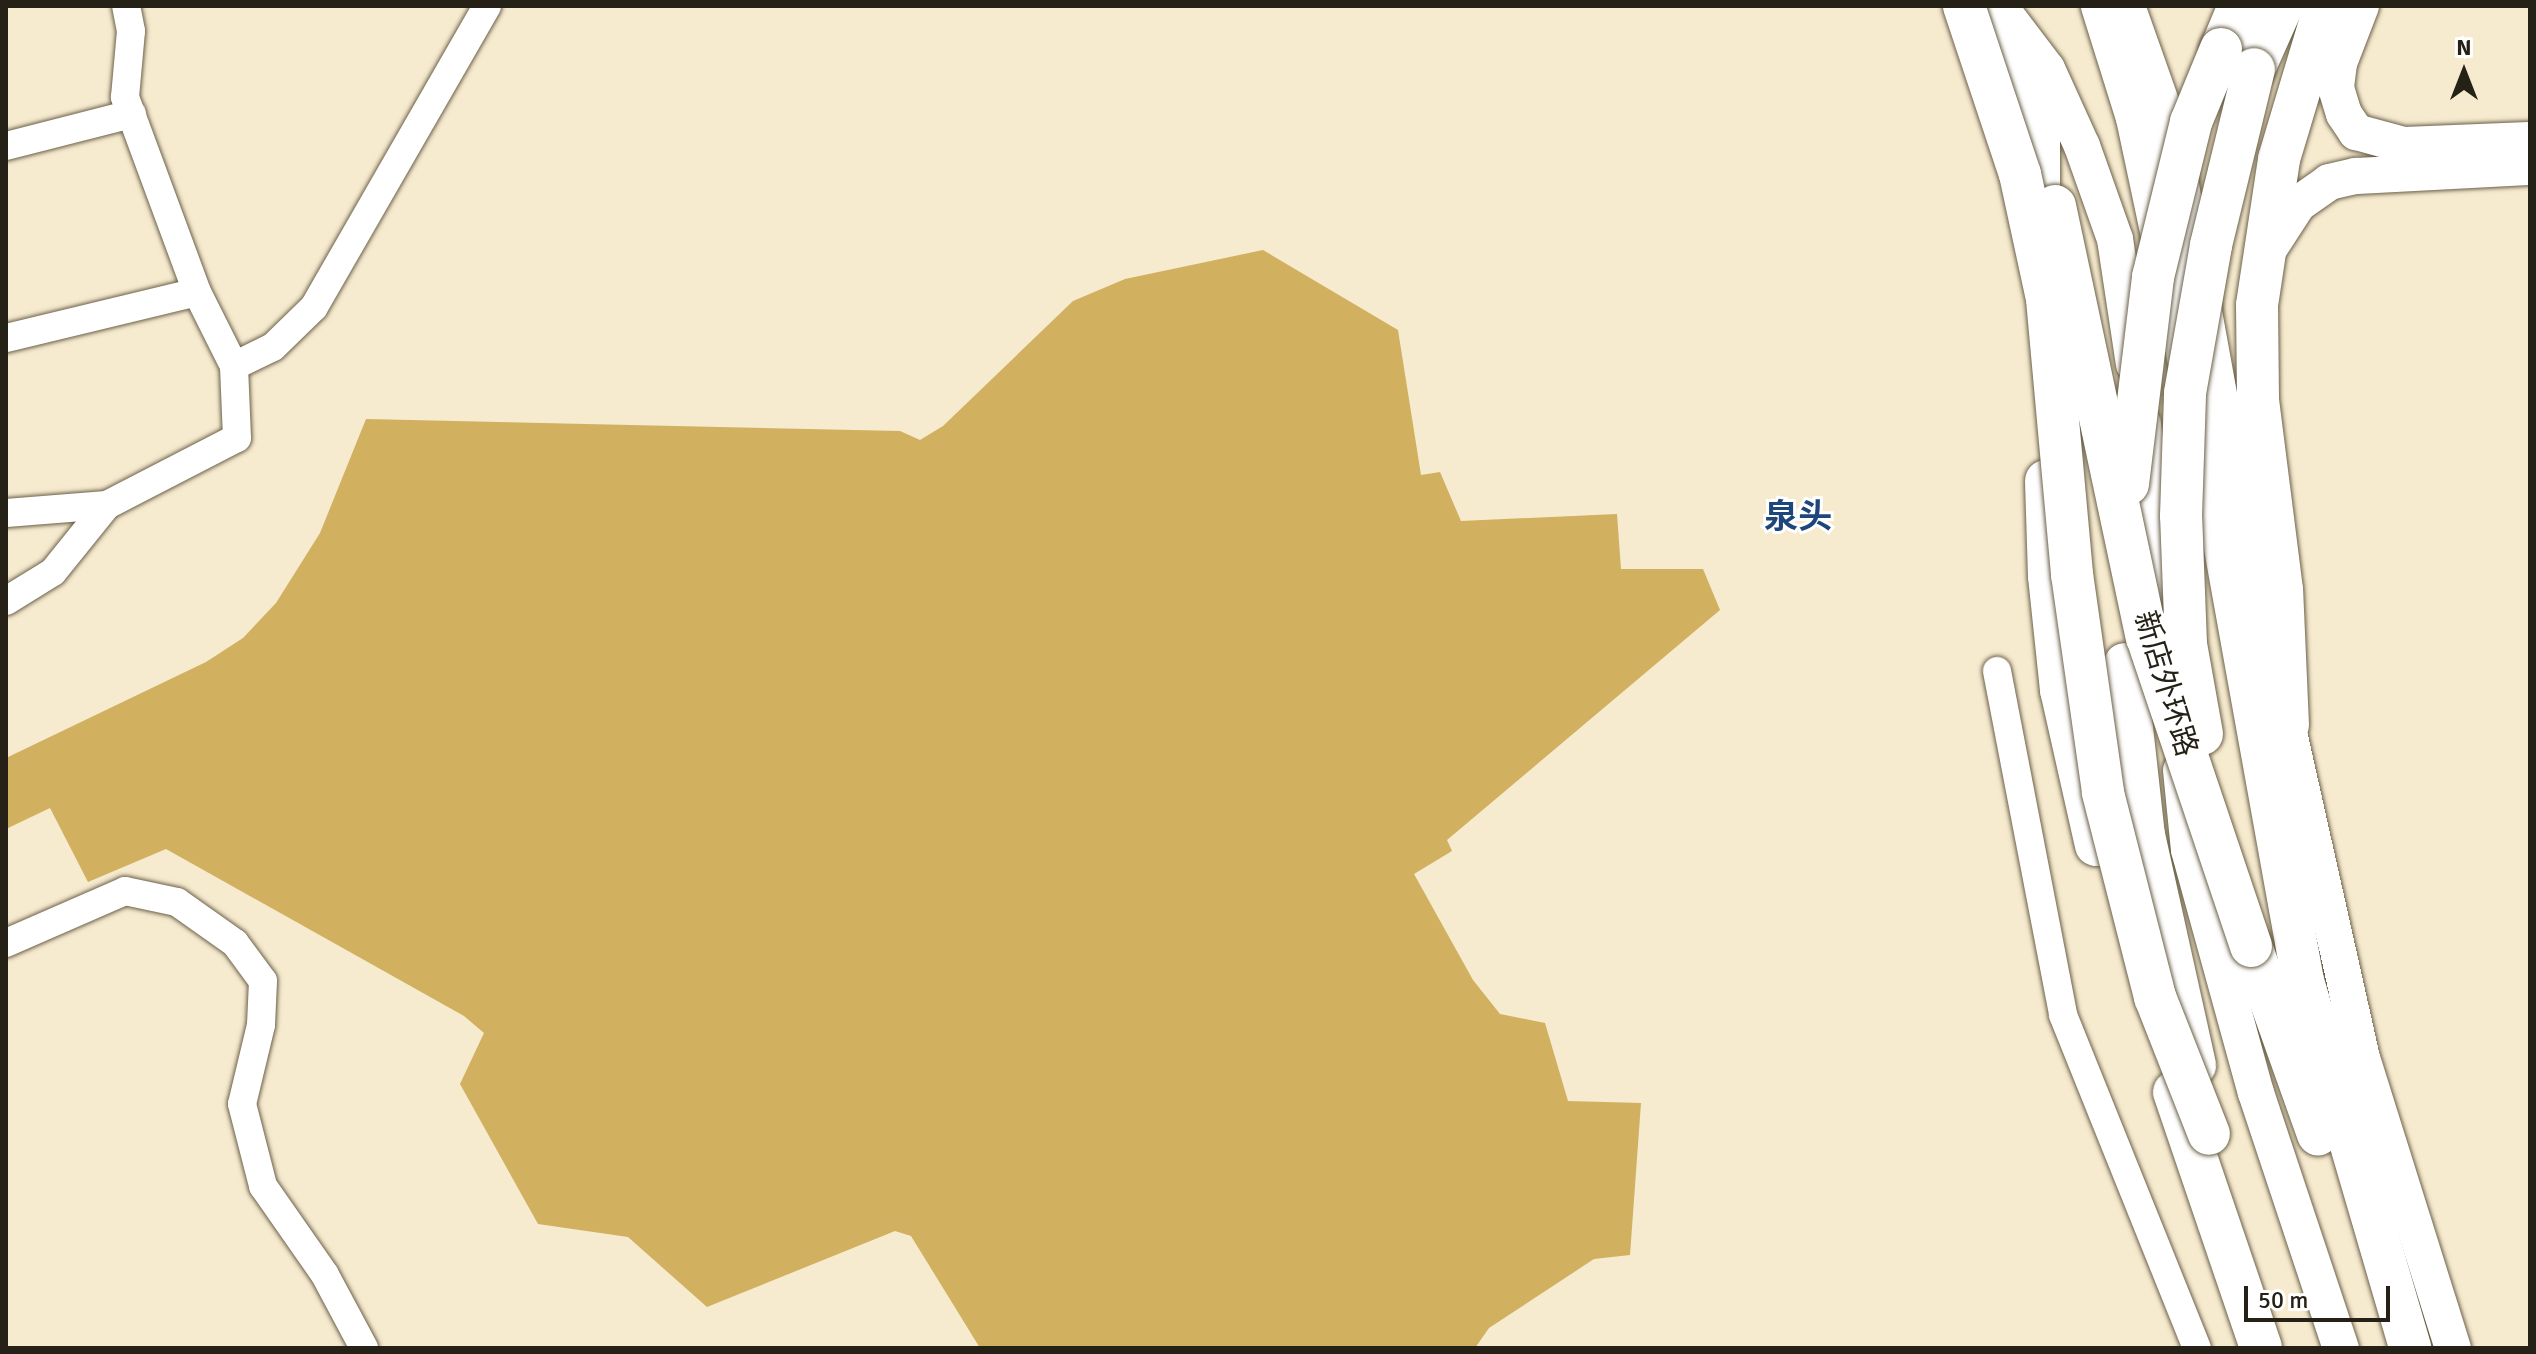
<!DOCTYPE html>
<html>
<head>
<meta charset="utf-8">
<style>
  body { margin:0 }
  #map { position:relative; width:2536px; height:1354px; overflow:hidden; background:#f6eacf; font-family:Signika,"Noto Sans SC",sans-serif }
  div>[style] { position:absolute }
  .forest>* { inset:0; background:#d1b05f }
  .roads { filter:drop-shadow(0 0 2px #6b6149) drop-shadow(0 0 2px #6b6149) }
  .minor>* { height:28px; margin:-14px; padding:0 14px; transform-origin:14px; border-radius:14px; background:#fff }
  .major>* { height:36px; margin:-18px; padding:0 18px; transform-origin:18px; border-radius:18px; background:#fff }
  .highway>* { height:42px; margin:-21px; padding:0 21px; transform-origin:21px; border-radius:21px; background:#fff }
  .bridges { filter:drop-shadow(0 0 2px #6b6149) drop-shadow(0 0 2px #6b6149) }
  .highway-bridge>* { height:42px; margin:-21px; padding:0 21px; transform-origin:21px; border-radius:21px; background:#fff }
  span { translate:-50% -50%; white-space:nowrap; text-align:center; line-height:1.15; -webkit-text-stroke:6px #fff; paint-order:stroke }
  .street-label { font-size:30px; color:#252117 }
  .quarter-label { font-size:34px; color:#1f467b; font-weight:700 }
  .frame { position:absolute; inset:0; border:8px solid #252117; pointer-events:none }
  .north { position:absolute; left:2424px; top:32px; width:80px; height:80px; -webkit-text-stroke:6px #fff; paint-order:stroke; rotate:0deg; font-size:22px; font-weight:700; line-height:32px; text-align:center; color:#252117 }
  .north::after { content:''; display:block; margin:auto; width:28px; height:36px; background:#252117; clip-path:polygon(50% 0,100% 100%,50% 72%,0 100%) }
  .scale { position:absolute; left:2244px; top:1286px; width:146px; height:36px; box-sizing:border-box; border:4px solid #252117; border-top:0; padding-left:10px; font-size:24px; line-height:28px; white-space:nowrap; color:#252117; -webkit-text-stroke:6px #fff; paint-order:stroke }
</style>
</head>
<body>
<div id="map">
  <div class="forest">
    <i style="clip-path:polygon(1263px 250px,1398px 330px,1421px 475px,1440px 472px,1461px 521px,1617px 514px,1621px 569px,1703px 569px,1720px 610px,1447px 840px,1452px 851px,1414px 874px,1473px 980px,1500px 1014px,1545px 1023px,1568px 1101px,1641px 1103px,1630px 1255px,1594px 1259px,1489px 1328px,1475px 1348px,980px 1348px,911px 1236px,895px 1231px,707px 1307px,628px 1237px,538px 1224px,460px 1084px,484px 1033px,464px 1016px,166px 849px,88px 882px,50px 808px,6px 829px,6px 758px,206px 662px,243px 638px,276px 603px,320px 533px,366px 419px,900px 431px,920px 440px,943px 426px,1073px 301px,1125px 279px)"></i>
  </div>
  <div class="roads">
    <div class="minor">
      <i style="left:6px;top:146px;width:130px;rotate:-14.3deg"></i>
      <i style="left:6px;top:338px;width:196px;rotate:-13.5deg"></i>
      <i style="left:234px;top:366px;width:43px;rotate:-26deg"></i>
      <i style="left:273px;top:347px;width:57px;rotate:-44.3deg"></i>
      <i style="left:314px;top:307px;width:347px;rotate:-60.1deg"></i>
      <i style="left:6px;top:513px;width:101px;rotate:-4.5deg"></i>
      <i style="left:6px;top:601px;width:55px;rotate:-31.7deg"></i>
      <i style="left:53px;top:572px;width:86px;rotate:-51.1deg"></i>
      <i style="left:107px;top:505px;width:146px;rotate:-27.3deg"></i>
      <i style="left:237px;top:438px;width:72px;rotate:-92.4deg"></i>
      <i style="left:234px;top:366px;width:83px;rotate:-116.6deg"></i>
      <i style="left:197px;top:292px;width:208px;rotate:-110.3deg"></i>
      <i style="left:125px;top:97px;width:66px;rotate:-84.8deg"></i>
      <i style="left:131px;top:31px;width:25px;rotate:-101deg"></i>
      <i style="left:1997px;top:671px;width:350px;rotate:79.1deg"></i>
      <i style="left:2063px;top:1015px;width:359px;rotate:68.1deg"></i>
      <i style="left:6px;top:943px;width:130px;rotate:-23.6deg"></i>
      <i style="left:125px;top:891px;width:53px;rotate:11.9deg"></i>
      <i style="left:177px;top:902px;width:71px;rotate:35.3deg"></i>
      <i style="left:235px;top:943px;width:47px;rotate:53.6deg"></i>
      <i style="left:263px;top:981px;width:44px;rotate:92.6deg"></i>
      <i style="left:261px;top:1025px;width:81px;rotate:103.5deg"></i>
      <i style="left:242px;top:1104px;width:85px;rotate:75.6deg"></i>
      <i style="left:263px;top:1186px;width:108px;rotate:55.1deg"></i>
      <i style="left:325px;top:1275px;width:83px;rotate:61.9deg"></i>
    </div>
    <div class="major">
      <i style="left:1999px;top:6px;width:79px;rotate:52.7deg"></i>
      <i style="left:2047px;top:69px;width:85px;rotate:65.6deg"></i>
      <i style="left:2082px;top:146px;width:99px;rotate:70.5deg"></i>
      <i style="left:2115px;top:239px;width:127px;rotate:81.4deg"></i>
      <i style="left:2127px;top:6px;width:132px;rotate:70.5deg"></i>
      <i style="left:2171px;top:130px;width:409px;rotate:79.7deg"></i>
      <i style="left:2244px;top:532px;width:539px;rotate:77.36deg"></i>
      <i style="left:2362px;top:1058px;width:304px;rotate:72.6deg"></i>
      <i style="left:2361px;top:6px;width:61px;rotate:111.1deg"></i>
      <i style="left:2339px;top:63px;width:25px;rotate:97deg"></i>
      <i style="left:2336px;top:88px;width:27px;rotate:73deg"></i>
      <i style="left:2344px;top:114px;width:22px;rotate:56deg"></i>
      <i style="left:2356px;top:132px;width:50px;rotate:15.2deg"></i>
      <i style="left:2404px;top:145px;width:126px;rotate:-2.3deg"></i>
      <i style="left:1999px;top:32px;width:95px;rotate:63.2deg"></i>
      <i style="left:2042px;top:117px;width:106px;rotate:90deg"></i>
      <i style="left:2267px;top:252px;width:57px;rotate:-57.1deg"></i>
      <i style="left:2298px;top:204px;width:38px;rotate:-35deg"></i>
      <i style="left:2329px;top:182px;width:28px;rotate:-13deg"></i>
      <i style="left:2356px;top:176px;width:174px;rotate:-3deg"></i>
      <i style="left:2143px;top:424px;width:216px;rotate:83.4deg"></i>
      <i style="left:2181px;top:770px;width:80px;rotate:84.3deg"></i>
      <i style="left:2189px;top:850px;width:252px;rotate:74.6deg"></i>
      <i style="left:2256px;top:1093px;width:269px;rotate:71.6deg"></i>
    </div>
    <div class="highway">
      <i style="left:2102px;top:6px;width:117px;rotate:72.6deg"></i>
      <i style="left:2137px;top:118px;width:326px;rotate:78deg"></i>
      <i style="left:2205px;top:437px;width:553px;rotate:79.79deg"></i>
      <i style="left:2303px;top:981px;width:382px;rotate:73.7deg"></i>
      <i style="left:2221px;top:49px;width:47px;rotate:-67.3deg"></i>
      <i style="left:2254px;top:69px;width:69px;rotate:-66deg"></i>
      <i style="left:2046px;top:481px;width:95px;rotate:88.2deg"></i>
      <i style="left:2049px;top:576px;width:115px;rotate:84deg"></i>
      <i style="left:2061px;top:690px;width:159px;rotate:77.3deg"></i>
      <i style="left:2125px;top:664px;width:172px;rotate:83.7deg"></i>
      <i style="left:2144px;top:835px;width:236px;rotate:77.5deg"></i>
      <i style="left:2288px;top:725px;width:135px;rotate:-92.5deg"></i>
      <i style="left:2282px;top:590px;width:193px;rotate:-97.2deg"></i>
      <i style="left:2258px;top:399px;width:94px;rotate:-90.6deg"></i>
      <i style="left:2257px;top:305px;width:148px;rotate:-81.4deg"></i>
      <i style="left:2279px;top:159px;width:160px;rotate:-73.3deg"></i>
      <i style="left:2251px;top:946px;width:200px;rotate:70.4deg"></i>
      <i style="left:2174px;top:1092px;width:270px;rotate:71.2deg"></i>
    </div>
  </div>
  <div class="bridges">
    <div class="highway-bridge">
      <i style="left:1964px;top:6px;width:177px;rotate:71.6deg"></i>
      <i style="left:2020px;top:174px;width:128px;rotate:77.8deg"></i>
      <i style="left:2047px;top:299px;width:276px;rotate:84.8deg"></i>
      <i style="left:2072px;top:574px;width:221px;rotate:81.9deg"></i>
      <i style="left:2103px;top:793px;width:211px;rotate:75.7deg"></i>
      <i style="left:2155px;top:997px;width:147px;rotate:68.5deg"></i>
      <i style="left:2055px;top:206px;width:441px;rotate:78deg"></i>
      <i style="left:2147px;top:637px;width:326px;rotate:71.4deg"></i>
      <i style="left:2128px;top:484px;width:209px;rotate:-83.1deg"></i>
      <i style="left:2153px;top:277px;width:160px;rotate:-76.2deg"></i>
      <i style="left:2191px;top:122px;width:79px;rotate:-67.7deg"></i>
      <i style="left:2202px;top:734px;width:91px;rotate:-100.1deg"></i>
      <i style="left:2186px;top:644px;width:128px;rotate:-92.2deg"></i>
      <i style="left:2181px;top:516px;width:123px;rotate:-88.1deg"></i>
      <i style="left:2185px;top:393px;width:150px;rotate:-80deg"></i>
      <i style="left:2211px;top:245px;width:181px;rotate:-76.3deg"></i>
    </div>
  </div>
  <div class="street-label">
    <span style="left:2165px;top:684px;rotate:73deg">新店外环路</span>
  </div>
  <div class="quarter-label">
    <span style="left:1798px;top:518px">泉头</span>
  </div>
  <div class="frame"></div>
  <div class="north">N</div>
  <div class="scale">50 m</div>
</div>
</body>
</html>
